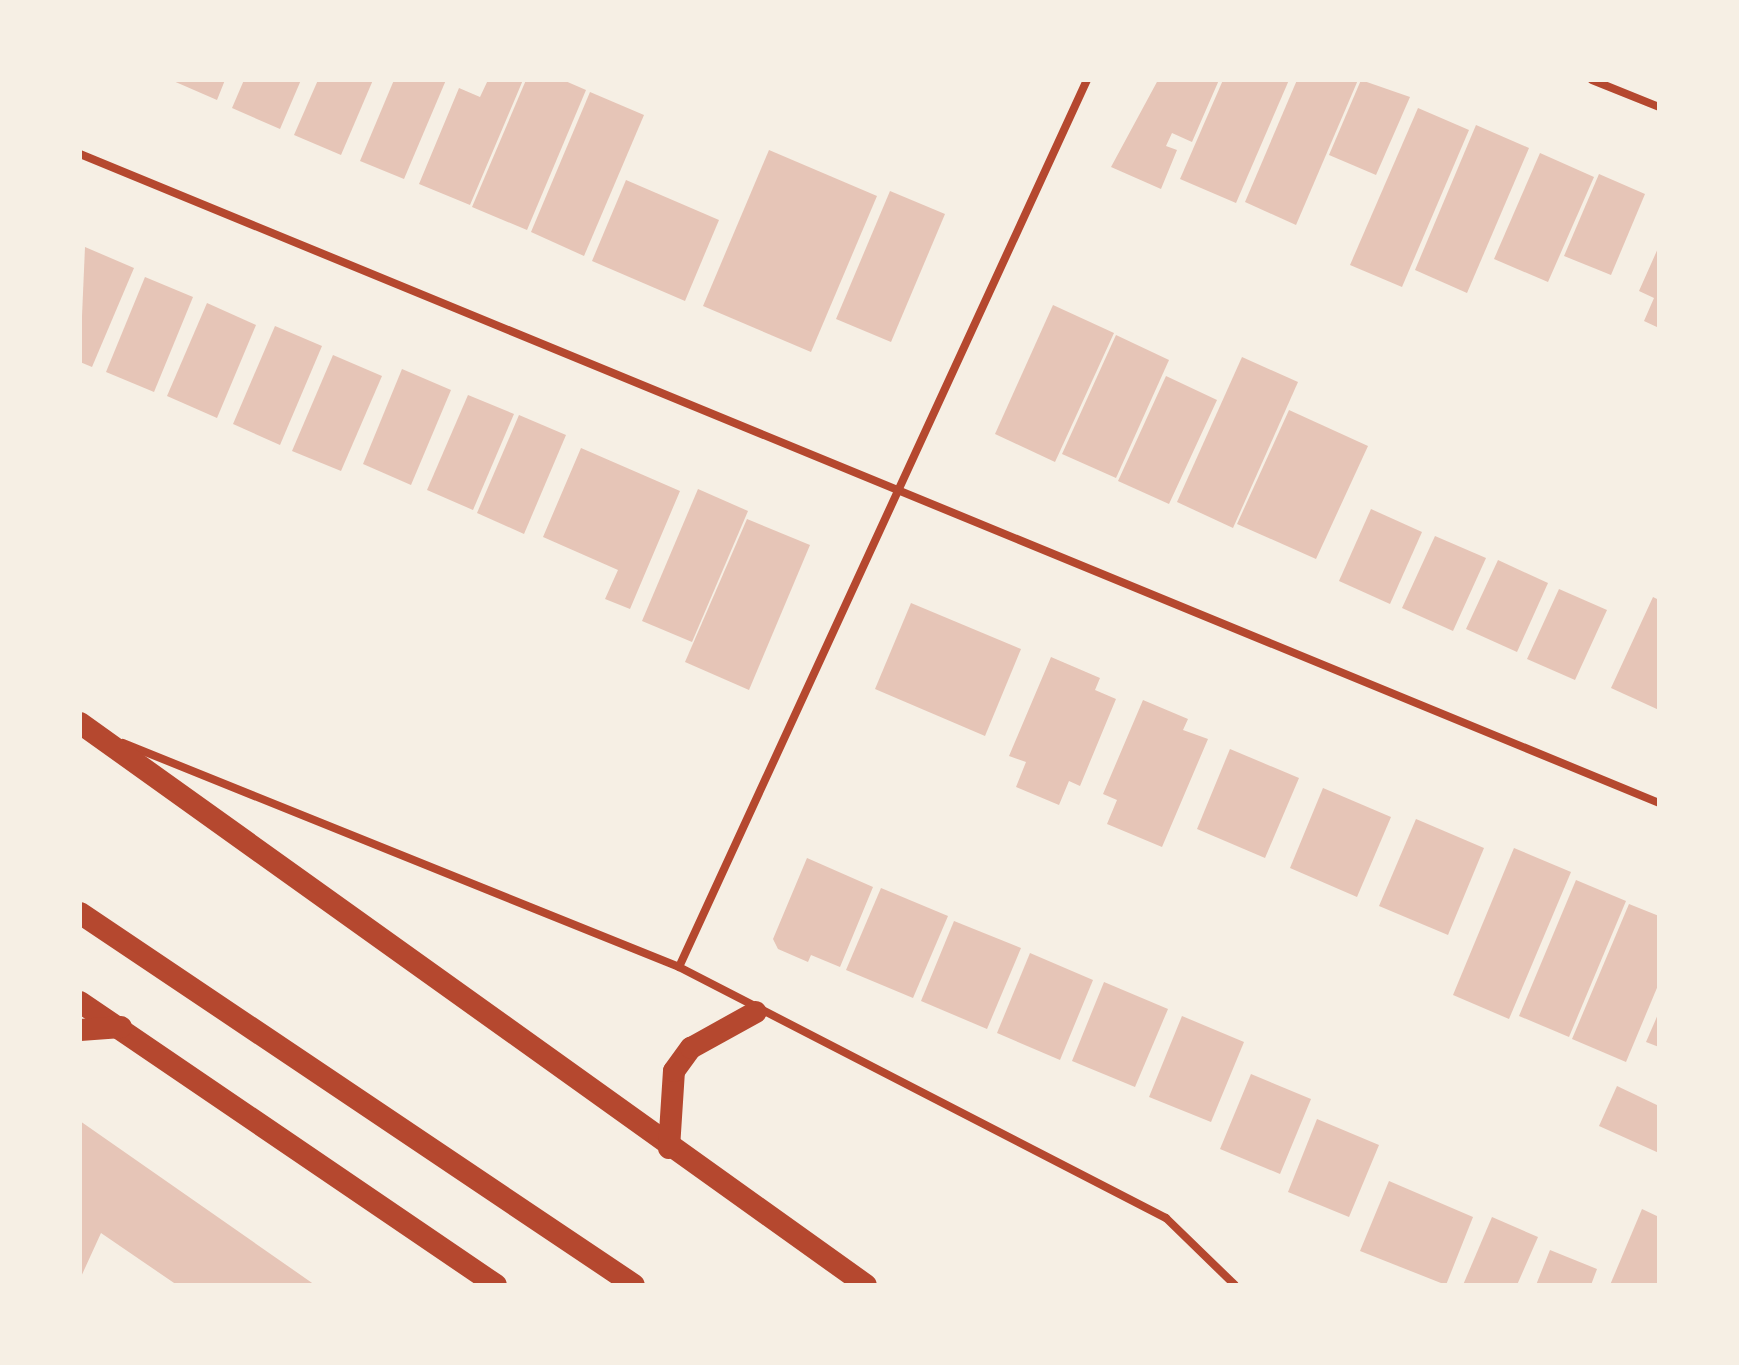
<!DOCTYPE html>
<html>
<head>
<meta charset="utf-8">
<style>
  body { margin:0 }
  #map { position:relative; width:1739px; height:1365px; overflow:hidden; background:#f6efe4; font-family:"Space Grotesk",sans-serif }
  div>[style] { position:absolute }
  .building>* { inset:0; background:#e6c5b7 }
  .minor>* { height:8px; margin:-4px; padding:0 4px; transform-origin:4px; border-radius:4px; background:#b5482f }
  .trunk>* { height:22px; margin:-11px; padding:0 11px; transform-origin:11px; border-radius:11px; background:#b5482f }
  span { translate:-50% -50%; white-space:nowrap; text-align:center; line-height:1.15; -webkit-text-stroke:8px #f6efe4; paint-order:stroke }
  .frame { position:absolute; inset:0; border:82px solid #f6efe4; pointer-events:none }
</style>
</head>
<body>
<div id="map">
  <div class="building">
    <i style="clip-path:polygon(171px 80px,225px 80px,217px 100px)"></i>
    <i style="clip-path:polygon(244px 80px,301px 80px,280px 129px,232px 108px)"></i>
    <i style="clip-path:polygon(318px 80px,373px 80px,341px 155px,294px 135px)"></i>
    <i style="clip-path:polygon(394px 80px,446px 80px,404px 179px,360px 161px)"></i>
    <i style="clip-path:polygon(488px 80px,523px 80px,470px 205px,419px 184px,459px 88px,480px 97px)"></i>
    <i style="clip-path:polygon(526px 80px,563px 80px,586px 90px,527px 230px,472px 207px)"></i>
    <i style="clip-path:polygon(1158px 80px,1219px 80px,1192px 142px,1172px 133px,1166px 146px,1177px 150px,1161px 189px,1111px 167px)"></i>
    <i style="clip-path:polygon(1223px 80px,1289px 80px,1236px 203px,1180px 179px)"></i>
    <i style="clip-path:polygon(1297px 80px,1358px 80px,1296px 225px,1245px 202px)"></i>
    <i style="clip-path:polygon(1361px 80px,1410px 97px,1376px 175px,1329px 155px)"></i>
    <i style="clip-path:polygon(590px 92px,644px 115px,584px 256px,531px 232px)"></i>
    <i style="clip-path:polygon(1418px 108px,1469px 130px,1402px 287px,1350px 265px)"></i>
    <i style="clip-path:polygon(1476px 125px,1529px 148px,1467px 293px,1415px 270px)"></i>
    <i style="clip-path:polygon(769px 150px,877px 196px,811px 352px,703px 306px)"></i>
    <i style="clip-path:polygon(1540px 153px,1594px 177px,1548px 282px,1494px 259px)"></i>
    <i style="clip-path:polygon(1599px 174px,1645px 194px,1611px 275px,1564px 256px)"></i>
    <i style="clip-path:polygon(626px 180px,719px 220px,685px 301px,592px 261px)"></i>
    <i style="clip-path:polygon(890px 191px,945px 214px,891px 342px,836px 319px)"></i>
    <i style="clip-path:polygon(1659px 246px,1659px 328px,1644px 321px,1654px 298px,1639px 291px)"></i>
    <i style="clip-path:polygon(85px 247px,134px 268px,92px 367px,80px 362px)"></i>
    <i style="clip-path:polygon(145px 277px,193px 297px,154px 392px,106px 372px)"></i>
    <i style="clip-path:polygon(207px 303px,256px 325px,217px 418px,167px 396px)"></i>
    <i style="clip-path:polygon(1053px 305px,1114px 333px,1055px 462px,995px 434px)"></i>
    <i style="clip-path:polygon(275px 326px,322px 346px,280px 445px,233px 424px)"></i>
    <i style="clip-path:polygon(1116px 335px,1169px 360px,1116px 478px,1062px 454px)"></i>
    <i style="clip-path:polygon(333px 355px,382px 376px,341px 471px,292px 451px)"></i>
    <i style="clip-path:polygon(1242px 357px,1298px 382px,1233px 528px,1177px 502px)"></i>
    <i style="clip-path:polygon(402px 369px,451px 390px,411px 485px,363px 464px)"></i>
    <i style="clip-path:polygon(1166px 376px,1217px 400px,1169px 504px,1118px 481px)"></i>
    <i style="clip-path:polygon(468px 395px,514px 414px,473px 510px,427px 490px)"></i>
    <i style="clip-path:polygon(1289px 410px,1368px 446px,1316px 559px,1237px 524px)"></i>
    <i style="clip-path:polygon(519px 415px,566px 435px,524px 534px,477px 513px)"></i>
    <i style="clip-path:polygon(581px 448px,680px 491px,630px 609px,605px 599px,618px 570px,543px 537px)"></i>
    <i style="clip-path:polygon(698px 489px,748px 511px,692px 642px,642px 621px)"></i>
    <i style="clip-path:polygon(1371px 509px,1422px 532px,1390px 604px,1339px 581px)"></i>
    <i style="clip-path:polygon(747px 519px,810px 545px,749px 690px,685px 662px)"></i>
    <i style="clip-path:polygon(1435px 536px,1486px 558px,1453px 631px,1402px 608px)"></i>
    <i style="clip-path:polygon(1498px 560px,1548px 583px,1517px 652px,1466px 629px)"></i>
    <i style="clip-path:polygon(1559px 589px,1607px 610px,1575px 680px,1527px 659px)"></i>
    <i style="clip-path:polygon(1653px 597px,1659px 600px,1659px 710px,1611px 688px)"></i>
    <i style="clip-path:polygon(911px 603px,1021px 649px,985px 736px,875px 689px)"></i>
    <i style="clip-path:polygon(1051px 657px,1100px 678px,1095px 690px,1116px 699px,1080px 786px,1069px 781px,1059px 805px,1016px 787px,1026px 762px,1009px 756px)"></i>
    <i style="clip-path:polygon(1143px 700px,1188px 719px,1183px 730px,1208px 739px,1162px 847px,1107px 824px,1117px 800px,1103px 794px)"></i>
    <i style="clip-path:polygon(1230px 749px,1299px 778px,1265px 858px,1197px 829px)"></i>
    <i style="clip-path:polygon(1323px 788px,1391px 817px,1357px 897px,1290px 868px)"></i>
    <i style="clip-path:polygon(1416px 819px,1484px 848px,1448px 935px,1379px 906px)"></i>
    <i style="clip-path:polygon(1514px 848px,1571px 872px,1509px 1019px,1453px 995px)"></i>
    <i style="clip-path:polygon(807px 858px,873px 887px,840px 967px,811px 955px,808px 962px,778px 949px,773px 939px)"></i>
    <i style="clip-path:polygon(1576px 880px,1626px 901px,1569px 1037px,1519px 1016px)"></i>
    <i style="clip-path:polygon(881px 888px,948px 916px,913px 998px,846px 970px)"></i>
    <i style="clip-path:polygon(1629px 904px,1659px 916px,1659px 983px,1626px 1062px,1572px 1039px)"></i>
    <i style="clip-path:polygon(954px 921px,1021px 948px,987px 1029px,921px 1001px)"></i>
    <i style="clip-path:polygon(1030px 953px,1093px 980px,1060px 1060px,997px 1033px)"></i>
    <i style="clip-path:polygon(1104px 982px,1168px 1009px,1135px 1087px,1072px 1061px)"></i>
    <i style="clip-path:polygon(1659px 1012px,1659px 1047px,1646px 1042px)"></i>
    <i style="clip-path:polygon(1182px 1016px,1244px 1042px,1211px 1122px,1149px 1097px)"></i>
    <i style="clip-path:polygon(1251px 1074px,1311px 1099px,1280px 1174px,1220px 1149px)"></i>
    <i style="clip-path:polygon(1617px 1086px,1659px 1106px,1659px 1153px,1599px 1126px)"></i>
    <i style="clip-path:polygon(1317px 1119px,1379px 1145px,1349px 1217px,1288px 1192px)"></i>
    <i style="clip-path:polygon(80px 1121px,315px 1285px,177px 1285px,101px 1233px,80px 1279px)"></i>
    <i style="clip-path:polygon(1389px 1181px,1473px 1217px,1446px 1285px,1360px 1251px)"></i>
    <i style="clip-path:polygon(1642px 1209px,1659px 1217px,1659px 1285px,1610px 1285px)"></i>
    <i style="clip-path:polygon(1492px 1217px,1538px 1237px,1517px 1285px,1463px 1285px)"></i>
    <i style="clip-path:polygon(1550px 1250px,1597px 1269px,1591px 1285px,1536px 1285px)"></i>
  </div>
  <div class="minor">
    <i style="left:1592px;top:80px;width:72px;rotate:21.9deg"></i>
    <i style="left:80px;top:154px;width:1707px;rotate:22.34deg"></i>
    <i style="left:123px;top:743px;width:599px;rotate:21.94deg"></i>
    <i style="left:679px;top:967px;width:548px;rotate:27.27deg"></i>
    <i style="left:1166px;top:1218px;width:96px;rotate:44.2deg"></i>
    <i style="left:679px;top:967px;width:976px;rotate:-65.3deg"></i>
  </div>
  <div class="trunk">
    <i style="left:80px;top:723px;width:966px;rotate:35.57deg"></i>
    <i style="left:80px;top:913px;width:667px;rotate:33.88deg"></i>
    <i style="left:80px;top:1002px;width:503px;rotate:34.23deg"></i>
    <i style="left:80px;top:1030px;width:41px;rotate:-4.2deg"></i>
    <i style="left:669px;top:1148px;width:77px;rotate:-86.3deg"></i>
    <i style="left:674px;top:1071px;width:29px;rotate:-54deg"></i>
    <i style="left:691px;top:1048px;width:74px;rotate:-29deg"></i>
  </div>
  <div class="frame"></div>
</div>
</body>
</html>
